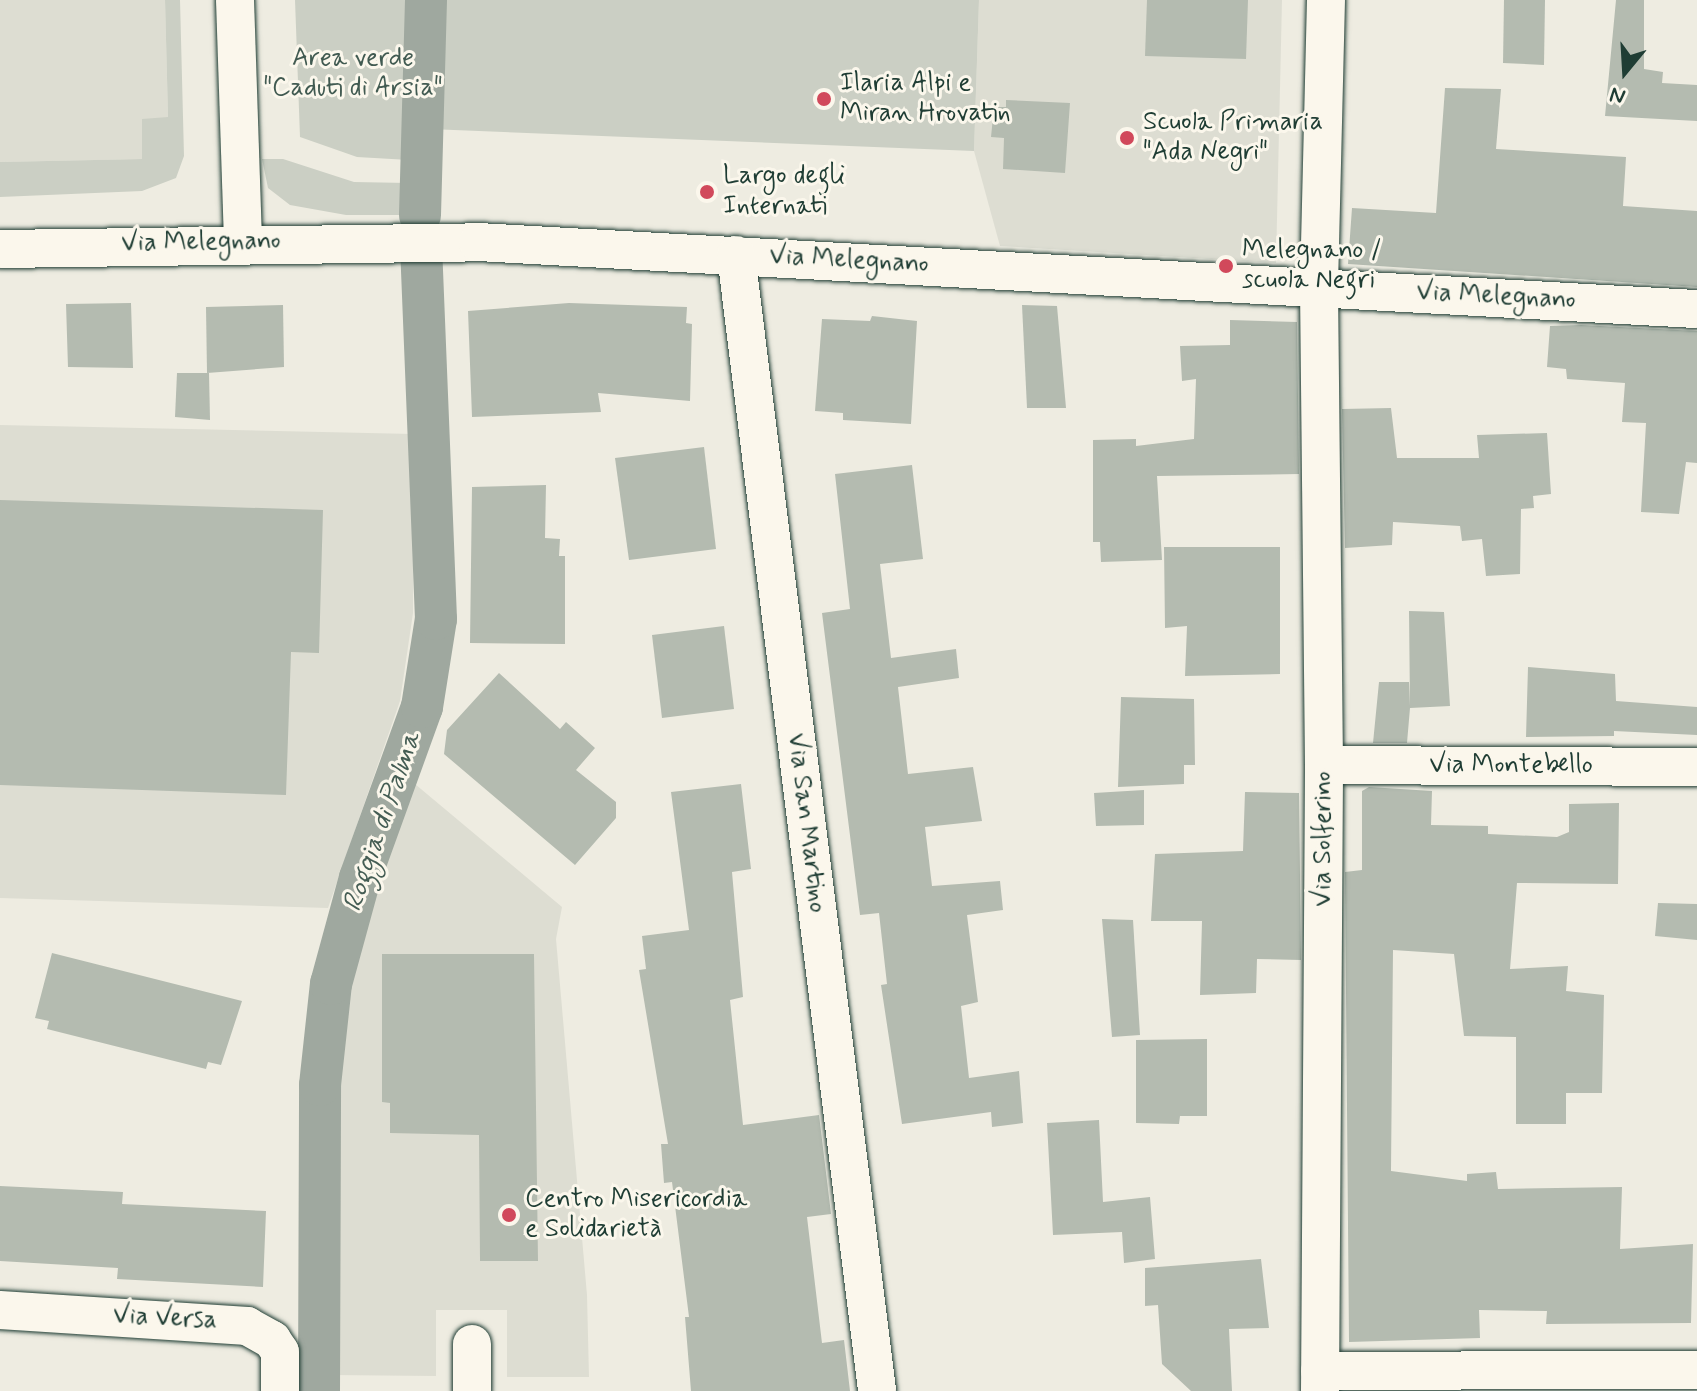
<!DOCTYPE html>
<html>
<head>
<meta charset="utf-8">
<style>
  body { margin:0 }
  #map { position:relative; width:1697px; height:1391px; overflow:hidden; background:#eeece1; font-family:Mynerve,sans-serif }
  div>[style] { position:absolute }
  .built>* { inset:0; background:#ddddd2 }
  .green>* { inset:0; background:#cbcfc4 }
  .canal>* { height:42px; margin:-21px; padding:0 21px; transform-origin:21px; border-radius:21px; background:#9fa89f }
  .building>* { inset:0; background:#b4bbb0 }
  .roads { filter:drop-shadow(0 0 2px #1f3d34) drop-shadow(0 0 2px #1f3d34) }
  .minor>* { height:38px; margin:-19px; padding:0 19px; transform-origin:19px; border-radius:19px; background:#fbf7ec }
  .dots>* { width:22px; height:22px; translate:-50% -50%; box-sizing:border-box; border:4px solid #fbf7ec; border-radius:50% }
  span { translate:-50% -50%; white-space:nowrap; text-align:center; line-height:1.15; -webkit-text-stroke:6px #fbf7ec; paint-order:stroke }
  .park-label { font-size:26px; color:#415a51 }
  .poi-label { font-size:26px; color:#1f3d34 }
  .left { translate:0 -50%; text-align:left }
  .street-label { font-size:26px; color:#1f3d34 }
  .water-label { font-size:28px; color:#455d54; font-style:italic }
  .north { position:absolute; left:1585px; top:32px; width:80px; height:80px; -webkit-text-stroke:6px #fbf7ec; paint-order:stroke; rotate:198deg; font-size:22px; font-weight:700; line-height:32px; text-align:center; color:#1f3d34 }
  .north::after { content:''; display:block; margin:auto; width:28px; height:36px; background:#1f3d34; clip-path:polygon(50% 0,100% 100%,50% 72%,0 100%) }
</style>
</head>
<body>
<div id="map">
  <div class="built">
    <i style="clip-path:polygon(0 0,165px 0,168px 118px,142px 159px,0 162px)"></i>
    <i style="clip-path:polygon(979px 0,1282px 0,1276px 263px,1000px 246px,974px 151px)"></i>
    <i style="clip-path:polygon(0 425px,413px 434px,413px 613px,400px 701px,328px 908px,0 898px)"></i>
    <i style="clip-path:polygon(409px 779px,562px 907px,556px 939px,587px 1295px,589px 1377px,507px 1377px,507px 1310px,436px 1310px,436px 1376px,330px 1375px,329px 1087px,344px 984px)"></i>
  </div>
  <div class="green">
    <i style="clip-path:polygon(165px 0,180px 0,184px 156px,176px 178px,142px 191px,0 197px,0 162px,142px 159px,142px 119px,168px 117px)"></i>
    <i style="clip-path:polygon(295px 0,407px 0,409px 160px,357px 157px,300px 137px)"></i>
    <i style="clip-path:polygon(436px 0,979px 0,974px 151px,429px 129px)"></i>
    <i style="clip-path:polygon(262px 159px,283px 159px,354px 182px,408px 183px,409px 215px,346px 215px,290px 205px,268px 188px)"></i>
  </div>
  <div class="canal">
    <i style="left:420px;top:215px;width:215px;rotate:-88.4deg"></i>
    <i style="left:319px;top:1391px;width:306px;rotate:-89.8deg"></i>
    <i style="left:320px;top:1085px;width:102px;rotate:-83.8deg"></i>
    <i style="left:331px;top:984px;width:110px;rotate:-74.7deg"></i>
    <i style="left:360px;top:878px;width:182px;rotate:-70.1deg"></i>
    <i style="left:422px;top:707px;width:89px;rotate:-81deg"></i>
    <i style="left:436px;top:619px;width:368px;rotate:-92.3deg"></i>
  </div>
  <div class="building">
    <i style="clip-path:polygon(1147px 0,1248px 0,1246px 59px,1145px 56px)"></i>
    <i style="clip-path:polygon(1504px 0,1545px 0,1544px 65px,1503px 63px)"></i>
    <i style="clip-path:polygon(1616px 0,1644px 0,1644px 69px,1663px 72px,1662px 83px,1697px 85px,1697px 121px,1605px 116px)"></i>
    <i style="clip-path:polygon(1445px 88px,1501px 89px,1496px 149px,1626px 157px,1623px 206px,1697px 211px,1697px 287px,1348px 264px,1352px 208px,1436px 213px)"></i>
    <i style="clip-path:polygon(1006px 100px,1070px 103px,1065px 173px,1003px 169px,1004px 138px,991px 137px,994px 107px,1006px 107px)"></i>
    <i style="clip-path:polygon(131px 303px,133px 368px,68px 367px,66px 304px)"></i>
    <i style="clip-path:polygon(569px 303px,687px 307px,686px 323px,692px 324px,690px 401px,598px 393px,601px 412px,472px 417px,468px 311px)"></i>
    <i style="clip-path:polygon(283px 305px,284px 367px,207px 373px,206px 307px)"></i>
    <i style="clip-path:polygon(1022px 305px,1057px 306px,1066px 408px,1027px 408px)"></i>
    <i style="clip-path:polygon(872px 316px,917px 321px,911px 424px,843px 420px,843px 413px,815px 411px,822px 319px,870px 321px)"></i>
    <i style="clip-path:polygon(1230px 320px,1297px 322px,1299px 474px,1157px 476px,1162px 560px,1101px 562px,1100px 542px,1093px 542px,1093px 440px,1136px 439px,1136px 446px,1194px 439px,1196px 379px,1182px 381px,1180px 346px,1230px 345px)"></i>
    <i style="clip-path:polygon(1581px 325px,1697px 331px,1697px 463px,1686px 462px,1679px 514px,1641px 512px,1646px 423px,1622px 422px,1625px 383px,1567px 379px,1566px 369px,1547px 367px,1550px 326px)"></i>
    <i style="clip-path:polygon(177px 373px,209px 373px,210px 420px,175px 417px)"></i>
    <i style="clip-path:polygon(1391px 408px,1397px 458px,1479px 458px,1477px 435px,1547px 433px,1551px 494px,1533px 496px,1534px 508px,1521px 509px,1520px 574px,1486px 576px,1482px 539px,1462px 541px,1460px 526px,1393px 522px,1392px 545px,1345px 548px,1342px 409px)"></i>
    <i style="clip-path:polygon(704px 447px,716px 549px,629px 560px,615px 458px)"></i>
    <i style="clip-path:polygon(912px 465px,923px 559px,880px 564px,891px 658px,956px 649px,959px 678px,898px 687px,908px 774px,973px 767px,982px 821px,925px 827px,932px 886px,1000px 881px,1003px 910px,967px 915px,978px 1002px,961px 1006px,969px 1078px,1019px 1071px,1023px 1123px,992px 1127px,991px 1112px,902px 1124px,881px 985px,887px 984px,879px 913px,860px 915px,822px 613px,850px 609px,835px 474px)"></i>
    <i style="clip-path:polygon(546px 485px,545px 538px,560px 539px,559px 556px,565px 556px,565px 644px,470px 643px,472px 487px)"></i>
    <i style="clip-path:polygon(0 500px,323px 510px,319px 653px,291px 652px,286px 795px,0 785px)"></i>
    <i style="clip-path:polygon(1164px 547px,1280px 547px,1280px 674px,1185px 676px,1187px 626px,1165px 628px)"></i>
    <i style="clip-path:polygon(1409px 611px,1444px 612px,1450px 706px,1410px 708px,1407px 743px,1373px 743px,1379px 682px,1409px 682px,1410px 706px)"></i>
    <i style="clip-path:polygon(724px 626px,734px 709px,662px 718px,652px 635px)"></i>
    <i style="clip-path:polygon(1528px 667px,1615px 674px,1616px 701px,1697px 707px,1697px 735px,1614px 731px,1614px 736px,1526px 737px)"></i>
    <i style="clip-path:polygon(499px 673px,560px 729px,566px 722px,595px 748px,576px 770px,616px 802px,616px 818px,575px 865px,444px 754px,447px 730px)"></i>
    <i style="clip-path:polygon(1121px 697px,1194px 699px,1195px 765px,1184px 765px,1184px 784px,1118px 787px)"></i>
    <i style="clip-path:polygon(741px 784px,751px 869px,732px 872px,743px 997px,730px 1000px,743px 1125px,819px 1115px,831px 1214px,807px 1217px,822px 1343px,844px 1340px,850px 1391px,691px 1391px,685px 1317px,689px 1317px,672px 1182px,664px 1183px,661px 1144px,668px 1144px,639px 970px,646px 969px,642px 936px,689px 930px,671px 792px)"></i>
    <i style="clip-path:polygon(1369px 787px,1432px 791px,1431px 825px,1488px 826px,1488px 834px,1557px 837px,1569px 832px,1569px 804px,1619px 803px,1618px 884px,1517px 883px,1510px 969px,1568px 966px,1566px 991px,1604px 995px,1602px 1093px,1566px 1093px,1566px 1124px,1516px 1124px,1516px 1037px,1464px 1036px,1454px 954px,1393px 950px,1391px 1171px,1467px 1181px,1467px 1174px,1496px 1172px,1498px 1189px,1622px 1187px,1620px 1249px,1693px 1244px,1691px 1323px,1546px 1324px,1547px 1311px,1479px 1310px,1480px 1338px,1349px 1342px,1345px 872px,1362px 870px,1362px 791px)"></i>
    <i style="clip-path:polygon(1144px 790px,1144px 825px,1096px 826px,1094px 793px)"></i>
    <i style="clip-path:polygon(1245px 792px,1299px 793px,1301px 960px,1257px 959px,1256px 993px,1200px 995px,1202px 921px,1151px 921px,1155px 854px,1243px 851px)"></i>
    <i style="clip-path:polygon(1658px 903px,1697px 904px,1697px 940px,1655px 936px)"></i>
    <i style="clip-path:polygon(1102px 919px,1133px 920px,1140px 1035px,1112px 1037px)"></i>
    <i style="clip-path:polygon(52px 953px,242px 1001px,221px 1065px,208px 1062px,206px 1069px,47px 1029px,49px 1021px,35px 1018px)"></i>
    <i style="clip-path:polygon(382px 954px,534px 954px,538px 1261px,480px 1261px,479px 1135px,390px 1133px,390px 1103px,382px 1102px)"></i>
    <i style="clip-path:polygon(1207px 1039px,1207px 1116px,1180px 1116px,1179px 1124px,1136px 1123px,1136px 1040px)"></i>
    <i style="clip-path:polygon(1099px 1120px,1103px 1202px,1150px 1197px,1155px 1259px,1124px 1263px,1122px 1232px,1053px 1235px,1047px 1123px)"></i>
    <i style="clip-path:polygon(0 1186px,123px 1192px,122px 1204px,266px 1211px,263px 1287px,117px 1279px,118px 1268px,0 1261px)"></i>
    <i style="clip-path:polygon(1261px 1259px,1269px 1328px,1229px 1329px,1232px 1391px,1191px 1391px,1162px 1364px,1158px 1305px,1145px 1306px,1145px 1268px)"></i>
  </div>
  <div class="roads">
    <div class="minor">
      <i style="left:235px;top:0;width:241px;rotate:88.1deg"></i>
      <i style="left:0;top:249px;width:478px;rotate:-0.8deg"></i>
      <i style="left:478px;top:242px;width:1221px;rotate:3.15deg"></i>
      <i style="left:736px;top:255px;width:1145px;rotate:82.92deg"></i>
      <i style="left:1324px;top:765px;width:373px;rotate:0.3deg"></i>
      <i style="left:0;top:1310px;width:248px;rotate:3.7deg"></i>
      <i style="left:247px;top:1326px;width:29px;rotate:29deg"></i>
      <i style="left:272px;top:1340px;width:14px;rotate:56deg"></i>
      <i style="left:280px;top:1352px;width:39px;rotate:90deg"></i>
      <i style="left:1320px;top:1371px;width:377px;rotate:-0.2deg"></i>
      <i style="left:472px;top:1391px;width:47px;rotate:-90deg"></i>
      <i style="left:1320px;top:1391px;width:626px;rotate:-89.63deg"></i>
      <i style="left:1324px;top:765px;width:479px;rotate:-90.6deg"></i>
      <i style="left:1319px;top:286px;width:286px;rotate:-88.6deg"></i>
    </div>
  </div>
  <div class="dots">
    <i style="left:824px;top:99px;background:#d1495b"></i>
    <i style="left:1127px;top:138px;background:#d1495b"></i>
    <i style="left:707px;top:192px;background:#d1495b"></i>
    <i style="left:1226px;top:266px;background:#d1495b"></i>
    <i style="left:509px;top:1215px;background:#d1495b"></i>
  </div>
  <div class="park-label">
    <span style="left:353px;top:74px">Area verde<br>"Caduti di Arsia"</span>
  </div>
  <div class="poi-label">
    <span class="left" style="left:840px;top:99px">Ilaria Alpi e<br>Miran Hrovatin</span>
    <span class="left" style="left:1143px;top:138px">Scuola Primaria<br>"Ada Negri"</span>
    <span class="left" style="left:723px;top:192px">Largo degli<br>Internati</span>
    <span class="left" style="left:1242px;top:266px">Melegnano /<br>scuola Negri</span>
    <span class="left" style="left:525px;top:1215px">Centro Misericordia<br>e Solidarietà</span>
  </div>
  <div class="street-label">
    <span style="left:201px;top:243px;rotate:-1deg">Via Melegnano</span>
    <span style="left:849px;top:261px;rotate:3deg">Via Melegnano</span>
    <span style="left:1496px;top:297px;rotate:3deg">Via Melegnano</span>
    <span style="left:1511px;top:766px">Via Montebello</span>
    <span style="left:806px;top:823px;rotate:83deg">Via San Martino</span>
    <span style="left:1324px;top:839px;rotate:-90deg">Via Solferino</span>
    <span style="left:165px;top:1319px;rotate:3deg">Via Versa</span>
  </div>
  <div class="water-label">
    <span style="left:383px;top:822px;rotate:-71deg">Roggia di Palma</span>
  </div>
  <div class="north">N</div>
</div>
</body>
</html>
